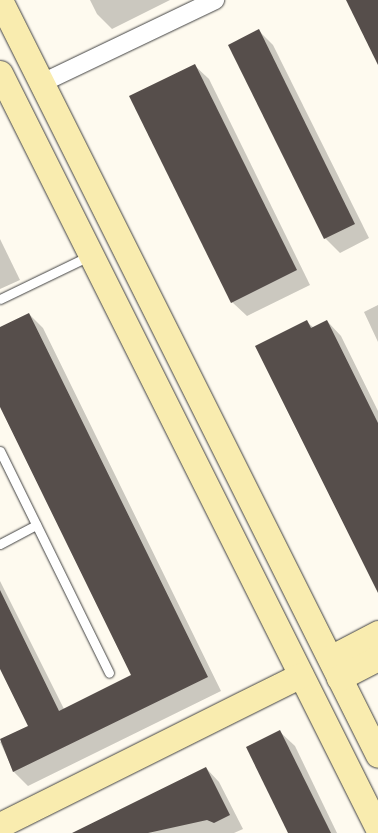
<!DOCTYPE html>
<html>
<head>
<meta charset="utf-8">
<style>
  body { margin:0 }
  #map { position:relative; width:378px; height:833px; overflow:hidden; background:#fefaef; font-family:Literata,serif }
  div>[style] { position:absolute }
  .shadow>* { inset:0; background:#0003 }
  .building>* { inset:0; background:#564e4b }
  .roads { filter:drop-shadow(0 0 1px #414141) drop-shadow(0 0 1px #414141) }
  .lane>* { height:9px; margin:-4.5px; padding:0 4.5px; transform-origin:4.5px; border-radius:4.5px; background:#fff }
  .street>* { height:18px; margin:-9px; padding:0 9px; transform-origin:9px; border-radius:9px; background:#fff }
  .secondary>* { height:25px; margin:-12.5px; padding:0 12.5px; transform-origin:12.5px; border-radius:12.5px; background:#f9ecaf }
  span { translate:-50% -50%; white-space:nowrap; text-align:center; line-height:1.15; -webkit-text-stroke:5px #fff; paint-order:stroke }
</style>
</head>
<body>
<div id="map">
  <div class="shadow">
    <i style="clip-path:polygon(90px 0,170px 0,112px 29px,97px 14px)"></i>
    <i style="clip-path:polygon(259px 31px,273px 45px,369px 238px,340px 253px,325px 238px,230px 46px)"></i>
    <i style="clip-path:polygon(194px 65px,209px 79px,310px 285px,247px 316px,232px 302px)"></i>
    <i style="clip-path:polygon(0 239px,20px 280px,0 289px)"></i>
    <i style="clip-path:polygon(378px 305px,378px 342px,364px 312px)"></i>
    <i style="clip-path:polygon(29px 314px,43px 328px,221px 691px,28px 786px,14px 772px,0 742px,29px 726px,0 666px,0 581px,64px 709px,133px 676px,0 404px,0 328px)"></i>
    <i style="clip-path:polygon(327px 321px,341px 336px,378px 411px,378px 587px,307px 322px,314px 328px)"></i>
    <i style="clip-path:polygon(280px 732px,295px 746px,337px 833px,289px 833px)"></i>
    <i style="clip-path:polygon(206px 768px,219px 782px,243px 829px,234px 833px,75px 833px)"></i>
  </div>
  <div class="building">
    <i style="clip-path:polygon(346px 0,378px 0,378px 65px)"></i>
    <i style="clip-path:polygon(259px 29px,355px 224px,324px 239px,228px 45px)"></i>
    <i style="clip-path:polygon(195px 64px,297px 270px,231px 303px,129px 96px)"></i>
    <i style="clip-path:polygon(29px 313px,208px 677px,13px 772px,0 739px,28px 726px,0 669px,0 590px,59px 711px,131px 675px,0 407px,0 327px)"></i>
    <i style="clip-path:polygon(307px 320px,311px 328px,327px 320px,378px 423px,378px 593px,255px 346px)"></i>
    <i style="clip-path:polygon(280px 730px,331px 833px,288px 833px,246px 747px)"></i>
    <i style="clip-path:polygon(206px 767px,230px 815px,214px 823px,207px 820px,148px 833px,72px 833px)"></i>
  </div>
  <div class="roads">
    <div class="lane">
      <i style="left:0;top:299px;width:101px;rotate:-25.8deg"></i>
      <i style="left:0;top:451px;width:247px;rotate:63.8deg"></i>
      <i style="left:0;top:544px;width:41px;rotate:-27.8deg"></i>
    </div>
    <div class="street">
      <i style="left:42px;top:83px;width:192px;rotate:-25.6deg"></i>
    </div>
    <div class="secondary">
      <i style="left:0;top:0;width:844px;rotate:63.4deg"></i>
      <i style="left:0;top:73px;width:845px;rotate:63.43deg"></i>
      <i style="left:330px;top:658px;width:54px;rotate:-27.5deg"></i>
      <i style="left:339px;top:678px;width:44px;rotate:-27.1deg"></i>
      <i style="left:0;top:825px;width:336px;rotate:-26.5deg"></i>
    </div>
  </div>
</div>
</body>
</html>
